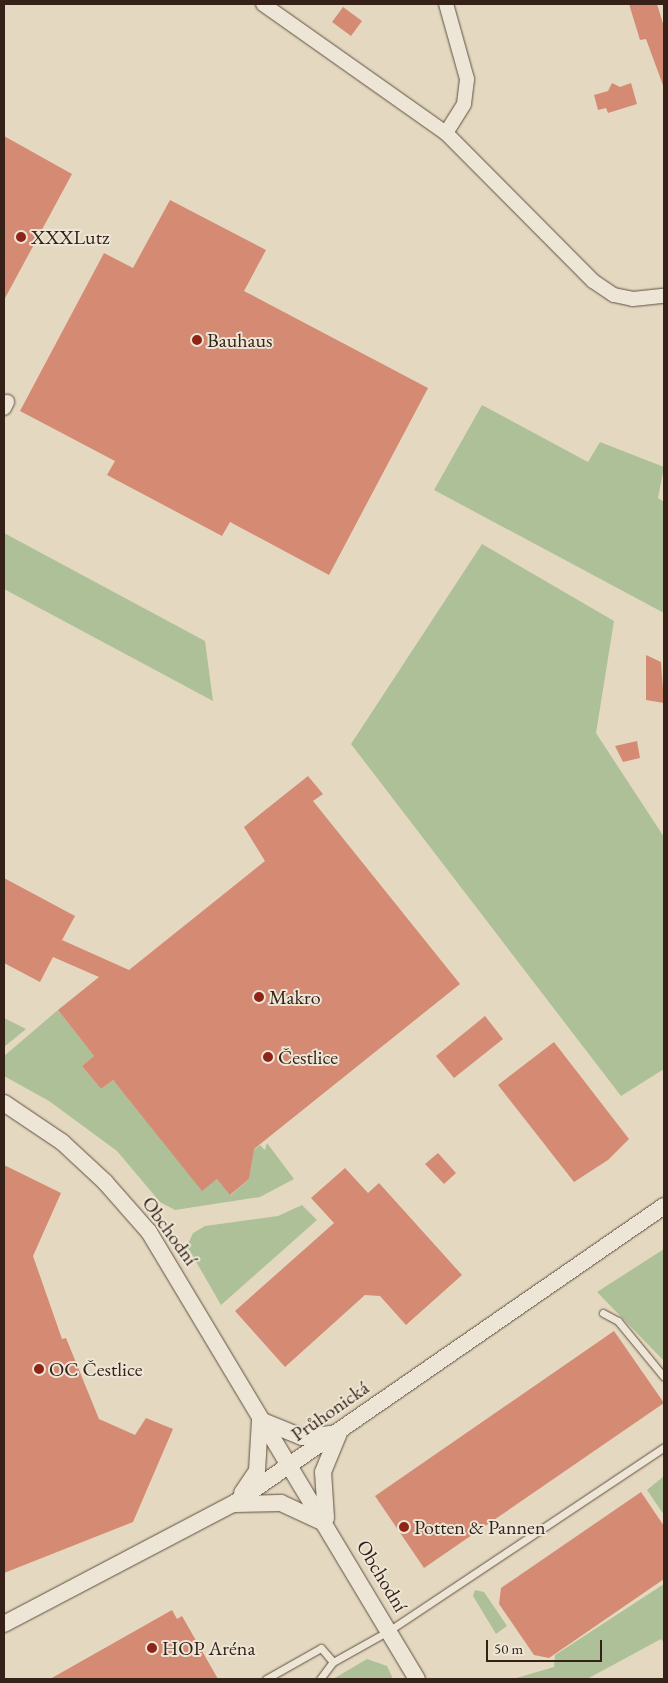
<!DOCTYPE html>
<html>
<head>
<meta charset="utf-8">
<style>
  body { margin:0 }
  #map { position:relative; width:668px; height:1683px; overflow:hidden; background:#e4d9c0; font-family:"EB Garamond",serif }
  div>[style] { position:absolute }
  .green>* { inset:0; background:#aec097 }
  .building>* { inset:0; background:#d48a73 }
  .roads { filter:drop-shadow(0 0 1px #614f41) drop-shadow(0 0 1px #614f41) }
  .service>* { height:7px; margin:-3.5px; padding:0 3.5px; transform-origin:3.5px; border-radius:3.5px; background:#ede6d6 }
  .minor>* { height:14px; margin:-7px; padding:0 7px; transform-origin:7px; border-radius:7px; background:#ede6d6 }
  .tertiary>* { height:16px; margin:-8px; padding:0 8px; transform-origin:8px; border-radius:8px; background:#ede6d6 }
  .dots>* { width:14px; height:14px; translate:-50% -50%; box-sizing:border-box; border:2px solid #ede6d6; border-radius:50% }
  span { translate:-50% -50%; white-space:nowrap; text-align:center; line-height:1.15; -webkit-text-stroke:4px #ede6d6; paint-order:stroke }
  .poi-label { font-size:20px; color:#352117 }
  .left { translate:0 -50%; text-align:left }
  .street-label { font-size:20px; color:#352117 }
  .frame { position:absolute; inset:0; border:5px solid #352117; pointer-events:none }
  .scale { position:absolute; left:486px; top:1640px; width:116px; height:22px; box-sizing:border-box; border:2px solid #352117; border-top:0; padding-left:6px; font-size:15px; line-height:18px; white-space:nowrap; color:#352117; -webkit-text-stroke:4px #ede6d6; paint-order:stroke }
</style>
</head>
<body>
<div id="map">
  <div class="green">
    <i style="clip-path:polygon(482px 405px,588px 462px,600px 442px,664px 467px,658px 498px,664px 502px,664px 613px,434px 490px)"></i>
    <i style="clip-path:polygon(4px 533px,205px 641px,213px 701px,4px 589px)"></i>
    <i style="clip-path:polygon(482px 544px,614px 621px,596px 733px,664px 837px,664px 1069px,621px 1096px,351px 744px)"></i>
    <i style="clip-path:polygon(58px 1010px,94px 1056px,82px 1066px,101px 1089px,113px 1080px,202px 1190px,217px 1179px,231px 1195px,249px 1179px,252px 1159px,248px 1154px,260px 1145px,265px 1150px,267px 1143px,294px 1179px,260px 1197px,175px 1210px,160px 1202px,117px 1151px,49px 1101px,4px 1076px,4px 1056px)"></i>
    <i style="clip-path:polygon(4px 1018px,26px 1029px,4px 1047px)"></i>
    <i style="clip-path:polygon(302px 1205px,317px 1220px,221px 1305px,187px 1246px,193px 1233px,205px 1226px,278px 1216px)"></i>
    <i style="clip-path:polygon(664px 1249px,664px 1361px,597px 1292px)"></i>
    <i style="clip-path:polygon(664px 1476px,664px 1515px,647px 1490px)"></i>
    <i style="clip-path:polygon(664px 1584px,664px 1643px,661px 1639px,587px 1679px,513px 1679px,554px 1667px,555px 1655px)"></i>
    <i style="clip-path:polygon(475px 1590px,484px 1592px,507px 1626px,496px 1634px,473px 1596px)"></i>
    <i style="clip-path:polygon(367px 1659px,387px 1666px,393px 1679px,333px 1679px)"></i>
  </div>
  <div class="building">
    <i style="clip-path:polygon(629px 4px,657px 4px,664px 27px,664px 88px,646px 39px,640px 40px)"></i>
    <i style="clip-path:polygon(343px 7px,362px 21px,351px 36px,332px 22px)"></i>
    <i style="clip-path:polygon(612px 83px,620px 87px,631px 83px,637px 104px,608px 113px,606px 108px,598px 110px,594px 95px,608px 91px)"></i>
    <i style="clip-path:polygon(4px 136px,72px 174px,4px 300px)"></i>
    <i style="clip-path:polygon(170px 200px,266px 250px,244px 291px,428px 388px,329px 575px,230px 522px,222px 536px,107px 475px,115px 461px,20px 411px,104px 253px,133px 268px)"></i>
    <i style="clip-path:polygon(646px 655px,661px 662px,664px 703px,646px 700px)"></i>
    <i style="clip-path:polygon(637px 741px,640px 758px,623px 762px,615px 746px)"></i>
    <i style="clip-path:polygon(308px 776px,323px 794px,313px 801px,460px 984px,254px 1149px,249px 1179px,230px 1195px,217px 1179px,202px 1191px,113px 1080px,101px 1089px,82px 1066px,94px 1056px,58px 1010px,99px 977px,53px 957px,40px 982px,4px 963px,4px 878px,75px 916px,62px 940px,129px 970px,265px 861px,244px 827px)"></i>
    <i style="clip-path:polygon(485px 1016px,503px 1039px,454px 1078px,436px 1056px)"></i>
    <i style="clip-path:polygon(554px 1042px,629px 1139px,608px 1160px,574px 1182px,498px 1085px)"></i>
    <i style="clip-path:polygon(438px 1153px,456px 1173px,444px 1184px,425px 1164px)"></i>
    <i style="clip-path:polygon(4px 1165px,61px 1193px,33px 1256px,62px 1339px,66px 1338px,99px 1419px,135px 1435px,146px 1418px,173px 1429px,133px 1522px,4px 1573px)"></i>
    <i style="clip-path:polygon(345px 1168px,368px 1193px,379px 1183px,462px 1275px,406px 1325px,380px 1296px,365px 1295px,285px 1367px,235px 1311px,334px 1223px,311px 1198px)"></i>
    <i style="clip-path:polygon(614px 1331px,664px 1403px,424px 1568px,375px 1496px)"></i>
    <i style="clip-path:polygon(641px 1492px,664px 1526px,664px 1579px,549px 1658px,534px 1655px,499px 1604px,501px 1588px)"></i>
    <i style="clip-path:polygon(172px 1610px,177px 1619px,182px 1616px,218px 1679px,50px 1679px)"></i>
  </div>
  <div class="roads">
    <div class="service">
      <i style="left:603px;top:1313px;width:17px;rotate:28deg"></i>
      <i style="left:618px;top:1321px;width:72px;rotate:50.6deg"></i>
      <i style="left:266px;top:1679px;width:63px;rotate:-29.4deg"></i>
      <i style="left:321px;top:1648px;width:18px;rotate:49deg"></i>
      <i style="left:320px;top:1679px;width:21px;rotate:-53deg"></i>
      <i style="left:333px;top:1662px;width:65px;rotate:-29.3deg"></i>
      <i style="left:390px;top:1630px;width:329px;rotate:-33.7deg"></i>
    </div>
    <div class="minor">
      <i style="left:263px;top:4px;width:224px;rotate:35.2deg"></i>
      <i style="left:446px;top:133px;width:209px;rotate:45.2deg"></i>
      <i style="left:593px;top:281px;width:25px;rotate:34deg"></i>
      <i style="left:614px;top:295px;width:19px;rotate:12deg"></i>
      <i style="left:633px;top:299px;width:31px;rotate:-6deg"></i>
      <i style="left:446px;top:133px;width:34px;rotate:-58deg"></i>
      <i style="left:464px;top:104px;width:25px;rotate:-83deg"></i>
      <i style="left:467px;top:79px;width:78px;rotate:-105.6deg"></i>
      <i style="left:4px;top:408px;width:7px;rotate:-63deg"></i>
    </div>
    <div class="tertiary">
      <i style="left:4px;top:1103px;width:70px;rotate:33.9deg"></i>
      <i style="left:62px;top:1142px;width:59px;rotate:42.9deg"></i>
      <i style="left:105px;top:1182px;width:67px;rotate:48.7deg"></i>
      <i style="left:149px;top:1232px;width:521px;rotate:59.06deg"></i>
      <i style="left:260px;top:1420px;width:45px;rotate:22deg"></i>
      <i style="left:302px;top:1437px;width:29px;rotate:-6deg"></i>
      <i style="left:242px;top:1493px;width:27px;rotate:-56deg"></i>
      <i style="left:257px;top:1471px;width:51px;rotate:-86.6deg"></i>
      <i style="left:235px;top:1504px;width:46px;rotate:-1.2deg"></i>
      <i style="left:281px;top:1503px;width:47px;rotate:24.9deg"></i>
      <i style="left:326px;top:1518px;width:46px;rotate:-93.7deg"></i>
      <i style="left:323px;top:1472px;width:42px;rotate:-67.7deg"></i>
      <i style="left:4px;top:1624px;width:259px;rotate:-27.7deg"></i>
      <i style="left:233px;top:1504px;width:524px;rotate:-34.66deg"></i>
    </div>
  </div>
  <div class="dots">
    <i style="left:21px;top:237px;background:#8f2418"></i>
    <i style="left:197px;top:340px;background:#8f2418"></i>
    <i style="left:259px;top:997px;background:#8f2418"></i>
    <i style="left:268px;top:1057px;background:#8f2418"></i>
    <i style="left:39px;top:1369px;background:#8f2418"></i>
    <i style="left:404px;top:1527px;background:#8f2418"></i>
    <i style="left:152px;top:1648px;background:#8f2418"></i>
  </div>
  <div class="poi-label">
    <span class="left" style="left:31px;top:237px">XXXLutz</span>
    <span class="left" style="left:207px;top:340px">Bauhaus</span>
    <span class="left" style="left:269px;top:997px">Makro</span>
    <span class="left" style="left:278px;top:1057px">Čestlice</span>
    <span class="left" style="left:49px;top:1369px">OC Čestlice</span>
    <span class="left" style="left:414px;top:1527px">Potten &amp; Pannen</span>
    <span class="left" style="left:162px;top:1648px">HOP Aréna</span>
  </div>
  <div class="street-label">
    <span style="left:170px;top:1231px;rotate:54deg">Obchodní</span>
    <span style="left:330px;top:1411px;rotate:-35deg">Průhonická</span>
    <span style="left:382px;top:1576px;rotate:59deg">Obchodní</span>
  </div>
  <div class="frame"></div>
  <div class="scale">50 m</div>
</div>
</body>
</html>
